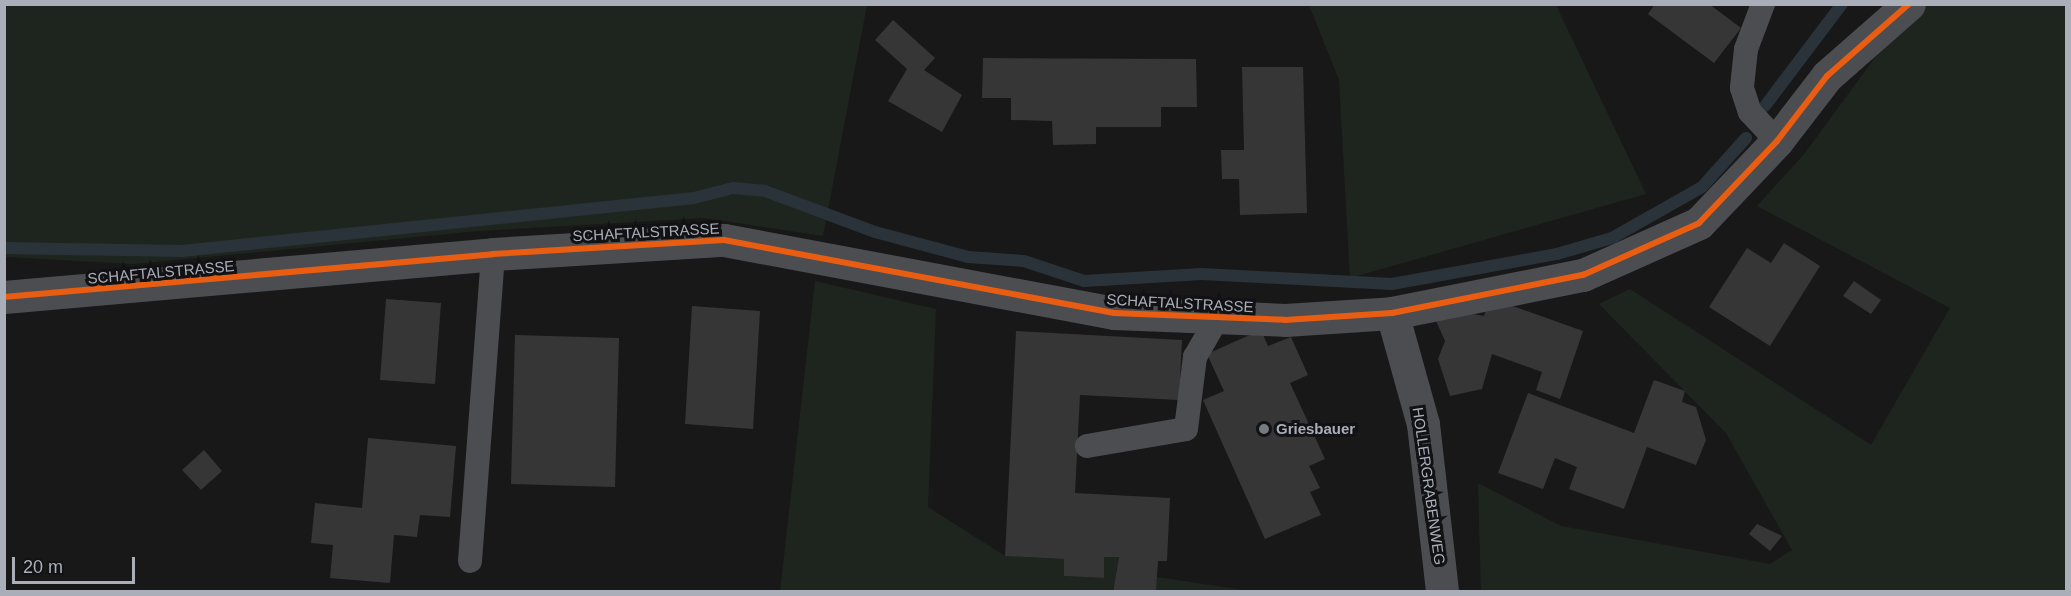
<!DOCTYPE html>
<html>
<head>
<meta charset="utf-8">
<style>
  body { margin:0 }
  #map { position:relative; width:2071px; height:596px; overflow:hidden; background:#181818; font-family:Helvetica,sans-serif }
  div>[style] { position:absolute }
  .green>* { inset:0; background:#1e251f }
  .stream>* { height:12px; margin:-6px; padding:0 6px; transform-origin:6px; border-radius:6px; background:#2b333a }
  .building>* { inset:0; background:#363637 }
  .lane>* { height:24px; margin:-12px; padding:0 12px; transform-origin:12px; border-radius:12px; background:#4c4d51 }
  .street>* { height:33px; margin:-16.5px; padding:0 16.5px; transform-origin:16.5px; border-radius:16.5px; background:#4c4d51 }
  .cycleway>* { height:6px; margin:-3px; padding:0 3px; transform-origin:3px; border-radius:3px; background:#e95d12 }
  .dots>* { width:16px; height:16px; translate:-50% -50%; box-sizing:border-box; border:3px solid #121214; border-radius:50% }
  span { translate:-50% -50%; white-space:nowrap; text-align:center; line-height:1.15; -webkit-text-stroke:6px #121214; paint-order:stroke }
  .street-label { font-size:15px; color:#a9aeb9 }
  .poi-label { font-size:15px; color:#a9aeb9; font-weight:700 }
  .left { translate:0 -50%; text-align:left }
  .frame { position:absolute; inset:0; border:6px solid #a9aeb9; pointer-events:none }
  .scale { position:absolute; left:12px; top:557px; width:123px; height:27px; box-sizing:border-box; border:3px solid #a9aeb9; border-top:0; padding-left:8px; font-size:18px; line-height:21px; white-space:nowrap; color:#a9aeb9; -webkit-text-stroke:4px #121214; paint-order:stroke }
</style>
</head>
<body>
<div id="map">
  <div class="green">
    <i style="clip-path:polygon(5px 4px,867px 4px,867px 5px,823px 236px,705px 218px,479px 231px,133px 264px,5px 257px)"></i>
    <i style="clip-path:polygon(1309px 5px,1556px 5px,1646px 194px,1350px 278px,1339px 80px)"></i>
    <i style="clip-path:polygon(1895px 5px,2066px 5px,2066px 591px,1481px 591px,1478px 483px,1561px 526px,1770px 564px,1792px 550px,1726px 433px,1599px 304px,1630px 289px,1871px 445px,1950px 308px,1757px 206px,1805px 153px,1879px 52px)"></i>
    <i style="clip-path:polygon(815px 281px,936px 309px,928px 507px,1005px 556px,1064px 559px,1064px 576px,1103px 578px,1104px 557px,1119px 557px,1113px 591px,780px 592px)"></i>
    <i style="clip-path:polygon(1157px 577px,1250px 591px,1156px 591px)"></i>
  </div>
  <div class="stream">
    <i style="left:1765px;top:106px;width:128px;rotate:-53deg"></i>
    <i style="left:4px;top:248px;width:178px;rotate:1deg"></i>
    <i style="left:182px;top:251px;width:515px;rotate:-5.91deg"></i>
    <i style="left:694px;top:198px;width:40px;rotate:-14.4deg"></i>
    <i style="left:733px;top:188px;width:32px;rotate:5deg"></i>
    <i style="left:765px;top:191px;width:117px;rotate:20.4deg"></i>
    <i style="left:875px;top:232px;width:96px;rotate:15deg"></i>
    <i style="left:968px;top:257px;width:56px;rotate:4.1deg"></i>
    <i style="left:1024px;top:261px;width:63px;rotate:18.4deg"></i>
    <i style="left:1084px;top:281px;width:118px;rotate:-3.4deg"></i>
    <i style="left:1202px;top:274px;width:190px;rotate:3deg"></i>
    <i style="left:1392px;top:284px;width:168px;rotate:-10.3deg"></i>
    <i style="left:1557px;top:254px;width:57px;rotate:-16.2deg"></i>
    <i style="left:1612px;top:238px;width:103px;rotate:-29.5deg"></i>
    <i style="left:1702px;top:187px;width:66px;rotate:-48.1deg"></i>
  </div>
  <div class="building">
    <i style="clip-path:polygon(1655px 4px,1709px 4px,1741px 28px,1714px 63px,1648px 14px)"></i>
    <i style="clip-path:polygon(893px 20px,935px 58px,924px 70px,962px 95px,942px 132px,888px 101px,907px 69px,875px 40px)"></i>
    <i style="clip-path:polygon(983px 58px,1196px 59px,1197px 107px,1161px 107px,1161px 127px,1096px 127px,1096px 144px,1053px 145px,1052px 121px,1011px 120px,1011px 98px,982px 98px)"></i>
    <i style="clip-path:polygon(1242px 67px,1303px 67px,1307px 213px,1240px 215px,1239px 179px,1222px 179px,1221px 150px,1244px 150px)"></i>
    <i style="clip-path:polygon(1784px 243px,1820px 266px,1770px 346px,1709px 307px,1747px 248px,1771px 263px)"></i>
    <i style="clip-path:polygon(1854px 281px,1881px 300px,1871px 314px,1843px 296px)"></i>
    <i style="clip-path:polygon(1490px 298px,1583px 331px,1560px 399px,1536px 390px,1542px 372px,1492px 354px,1482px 389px,1450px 396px,1438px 359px,1445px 341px,1436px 321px,1462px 312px,1484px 316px)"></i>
    <i style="clip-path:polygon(386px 299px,441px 303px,435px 384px,380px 380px)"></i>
    <i style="clip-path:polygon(692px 306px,760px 311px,753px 429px,685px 424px)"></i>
    <i style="clip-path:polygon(1261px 330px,1268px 346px,1291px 337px,1308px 375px,1290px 383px,1325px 459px,1309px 466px,1320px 488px,1310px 492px,1321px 515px,1265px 539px,1203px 400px,1224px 391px,1207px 354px)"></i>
    <i style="clip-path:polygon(1016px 331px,1182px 340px,1179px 400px,1080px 395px,1075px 493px,1170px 498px,1167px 561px,1158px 561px,1156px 592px,1113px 592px,1119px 557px,1104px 557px,1104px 578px,1064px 576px,1064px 559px,1005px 556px)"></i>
    <i style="clip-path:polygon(515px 335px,619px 338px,615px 487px,511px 484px)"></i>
    <i style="clip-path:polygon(1654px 380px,1685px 391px,1682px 402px,1696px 407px,1706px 440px,1696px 465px,1647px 447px,1624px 509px,1569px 489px,1577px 467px,1555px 458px,1543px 489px,1498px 473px,1528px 393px,1634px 433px)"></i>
    <i style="clip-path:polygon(368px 438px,456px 446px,450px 517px,420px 515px,417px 537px,394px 535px,390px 583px,330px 578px,333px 545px,311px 543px,315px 503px,362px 508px)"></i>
    <i style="clip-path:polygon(204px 450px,222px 471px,201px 490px,182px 470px)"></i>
    <i style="clip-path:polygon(1757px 524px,1782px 536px,1770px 551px,1749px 534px)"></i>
  </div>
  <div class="lane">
    <i style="left:1763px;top:4px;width:48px;rotate:110.7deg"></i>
    <i style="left:1746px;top:49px;width:39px;rotate:96deg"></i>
    <i style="left:1742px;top:88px;width:25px;rotate:72deg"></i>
    <i style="left:1750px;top:112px;width:40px;rotate:47deg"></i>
    <i style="left:1087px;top:446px;width:100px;rotate:-9.7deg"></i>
    <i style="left:1186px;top:429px;width:73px;rotate:-82.9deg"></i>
    <i style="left:1195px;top:357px;width:46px;rotate:-60.1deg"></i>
    <i style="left:470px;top:561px;width:308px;rotate:-85.7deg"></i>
  </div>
  <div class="street">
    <i style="left:4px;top:297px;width:491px;rotate:-5deg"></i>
    <i style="left:493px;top:254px;width:231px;rotate:-3.5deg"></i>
    <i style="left:724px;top:240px;width:397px;rotate:10.6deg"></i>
    <i style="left:1114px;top:313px;width:171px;rotate:2.3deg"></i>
    <i style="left:1285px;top:320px;width:107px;rotate:-3.7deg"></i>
    <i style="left:1392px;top:313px;width:195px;rotate:-11.3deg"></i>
    <i style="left:1583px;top:275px;width:127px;rotate:-24.1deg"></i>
    <i style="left:1699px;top:223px;width:113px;rotate:-46.4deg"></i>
    <i style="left:1777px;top:141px;width:82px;rotate:-52.4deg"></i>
    <i style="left:1827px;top:76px;width:109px;rotate:-41.3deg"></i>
    <i style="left:1392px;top:313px;width:115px;rotate:74.4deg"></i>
    <i style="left:1423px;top:424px;width:169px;rotate:83.5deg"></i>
  </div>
  <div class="cycleway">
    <i style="left:4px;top:297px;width:491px;rotate:-5deg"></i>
    <i style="left:493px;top:254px;width:231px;rotate:-3.5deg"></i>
    <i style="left:724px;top:240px;width:397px;rotate:10.6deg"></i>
    <i style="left:1114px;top:313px;width:171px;rotate:2.3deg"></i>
    <i style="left:1285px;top:320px;width:107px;rotate:-3.7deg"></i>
    <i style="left:1392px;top:313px;width:195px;rotate:-11.3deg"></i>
    <i style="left:1583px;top:275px;width:127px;rotate:-24.1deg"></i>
    <i style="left:1699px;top:223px;width:113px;rotate:-46.4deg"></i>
    <i style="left:1777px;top:141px;width:82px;rotate:-52.4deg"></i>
    <i style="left:1827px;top:76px;width:109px;rotate:-41.3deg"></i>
  </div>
  <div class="dots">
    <i style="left:1264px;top:429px;background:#767a81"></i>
  </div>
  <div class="street-label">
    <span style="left:646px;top:232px;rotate:-3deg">SCHAFTALSTRASSE</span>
    <span style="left:161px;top:272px;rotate:-5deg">SCHAFTALSTRASSE</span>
    <span style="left:1180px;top:303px;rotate:3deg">SCHAFTALSTRASSE</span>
    <span style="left:1429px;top:486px;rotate:82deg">HOLLERGRABENWEG</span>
  </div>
  <div class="poi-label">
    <span class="left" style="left:1276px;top:429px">Griesbauer</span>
  </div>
  <div class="frame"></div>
  <div class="scale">20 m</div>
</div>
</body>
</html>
